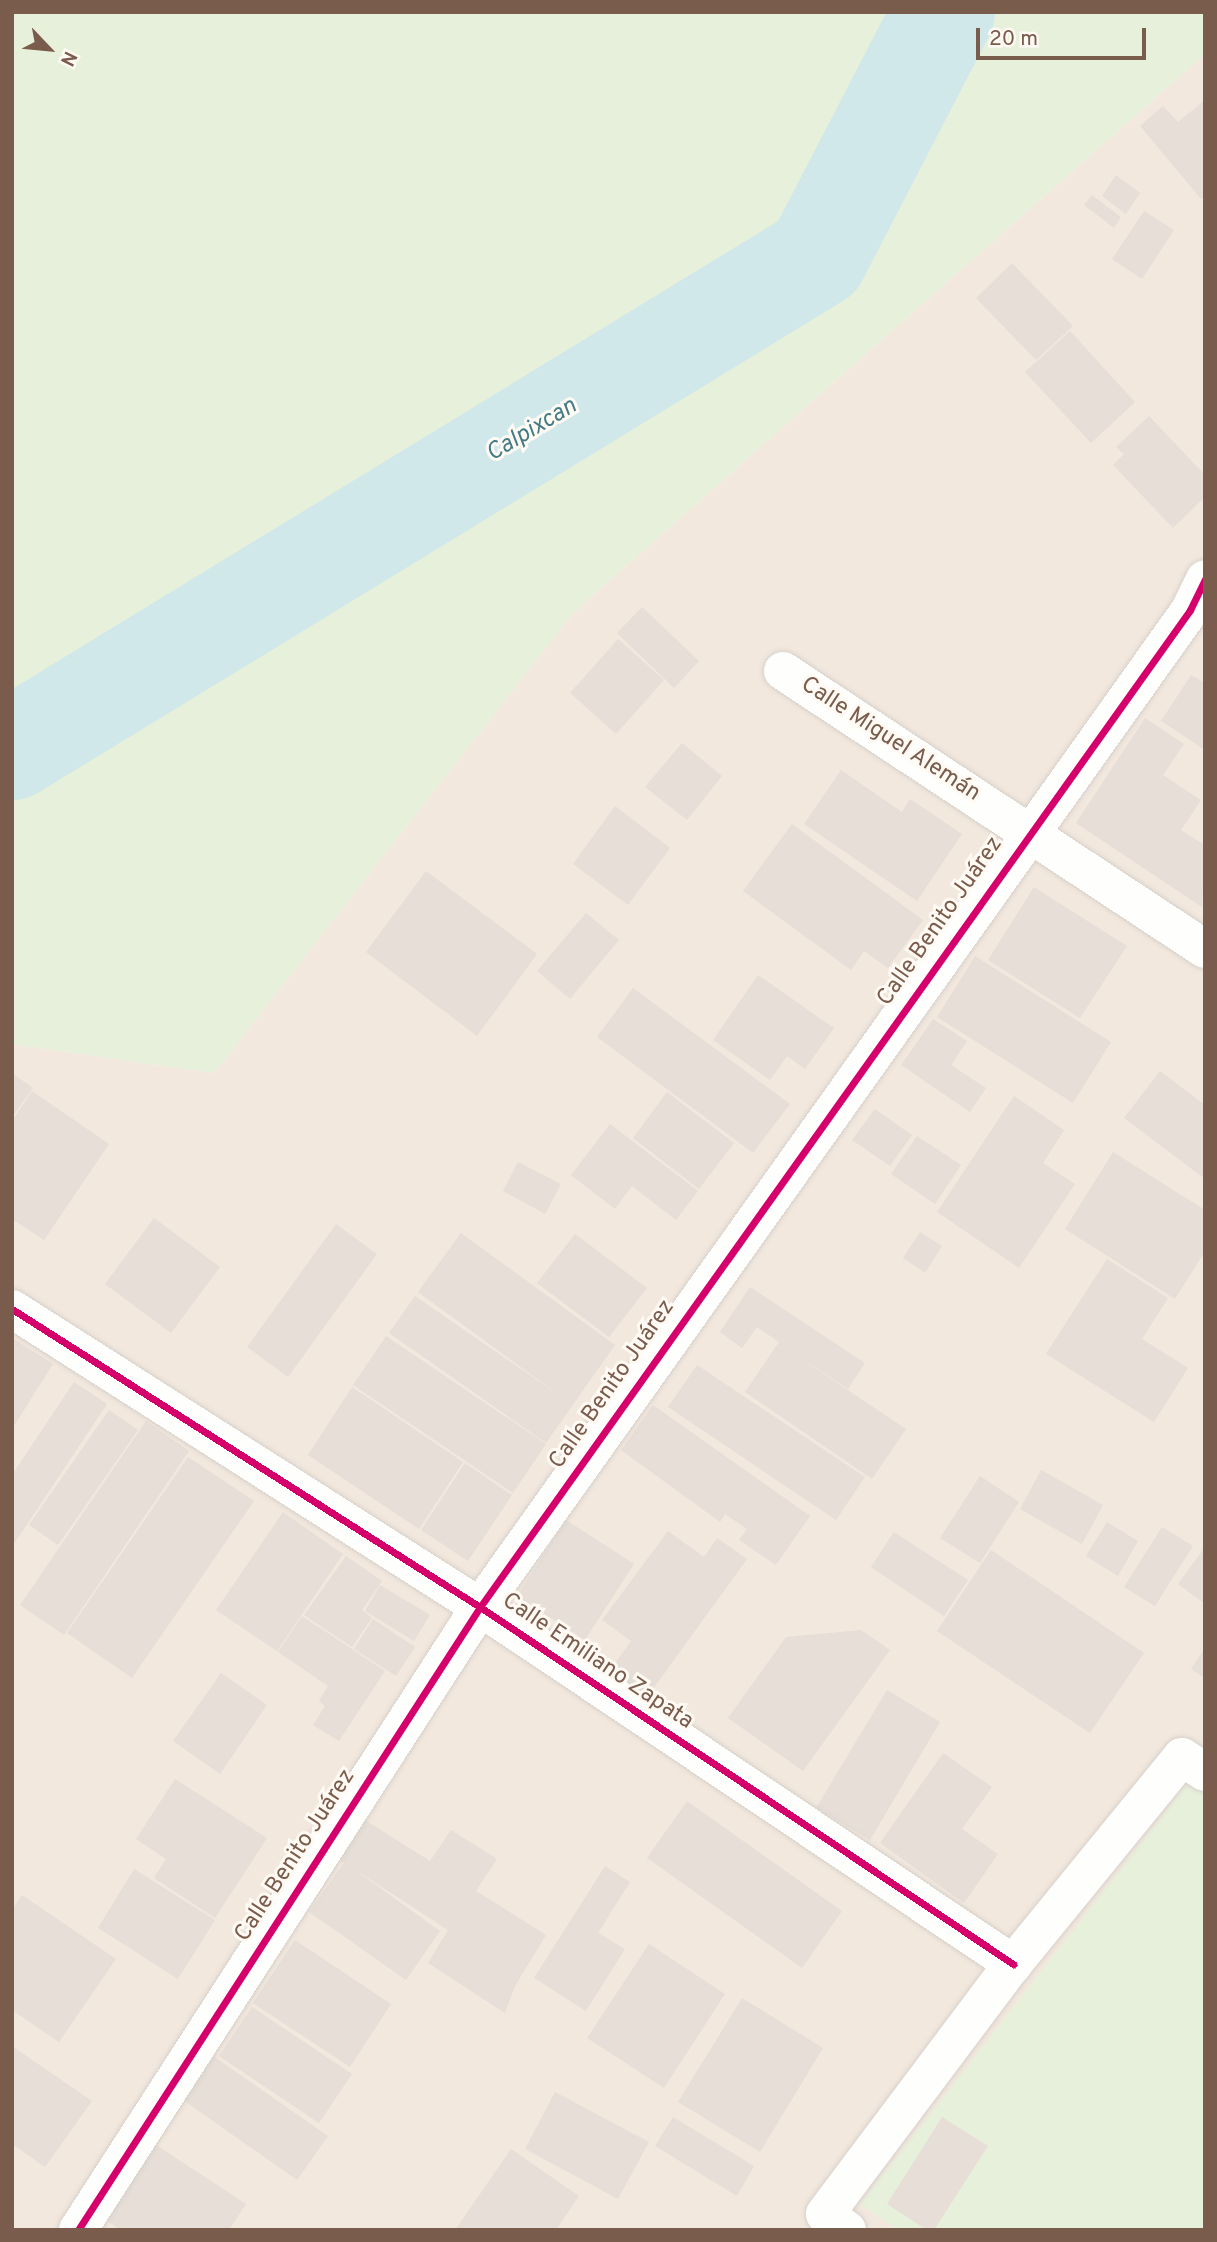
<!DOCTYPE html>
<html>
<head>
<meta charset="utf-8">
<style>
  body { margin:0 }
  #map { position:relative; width:1217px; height:2242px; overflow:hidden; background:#f9f5f0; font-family:Overpass,sans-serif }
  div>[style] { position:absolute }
  .residential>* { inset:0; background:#f2e8de }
  .green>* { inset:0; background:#e7f0db }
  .river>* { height:102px; margin:-51px; padding:0 51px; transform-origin:51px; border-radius:51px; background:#d0e8ea }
  .building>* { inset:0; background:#e6ded7 }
  .roads { filter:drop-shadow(0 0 2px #d7d1cb) drop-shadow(0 0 2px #d7d1cb) }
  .street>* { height:38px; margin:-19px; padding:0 19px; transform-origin:19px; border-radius:19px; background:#fefefd }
  .cycleway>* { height:7px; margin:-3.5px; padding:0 3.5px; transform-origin:3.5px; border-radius:3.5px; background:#d6006c }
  span { translate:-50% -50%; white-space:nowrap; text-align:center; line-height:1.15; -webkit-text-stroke:6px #fffaf3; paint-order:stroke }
  .street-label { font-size:23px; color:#7a5c4d }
  .water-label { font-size:24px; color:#437c86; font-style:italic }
  .frame { position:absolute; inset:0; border:14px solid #7a5c4d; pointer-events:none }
  .north { position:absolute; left:14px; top:14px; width:70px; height:70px; -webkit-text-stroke:5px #fffaf3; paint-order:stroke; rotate:116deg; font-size:19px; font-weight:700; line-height:28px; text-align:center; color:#7a5c4d }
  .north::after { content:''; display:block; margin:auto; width:24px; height:32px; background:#7a5c4d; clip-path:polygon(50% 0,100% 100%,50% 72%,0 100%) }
  .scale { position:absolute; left:976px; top:28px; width:170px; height:32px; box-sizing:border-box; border:4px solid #7a5c4d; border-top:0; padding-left:9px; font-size:21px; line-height:24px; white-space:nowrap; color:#7a5c4d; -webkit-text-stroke:5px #fffaf3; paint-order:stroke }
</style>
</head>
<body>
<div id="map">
  <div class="residential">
    <i style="clip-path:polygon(1205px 54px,1205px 2230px,12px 2230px,12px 1044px,214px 1073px,573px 613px)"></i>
  </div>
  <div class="green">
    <i style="clip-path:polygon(12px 12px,1205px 12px,1205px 54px,573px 613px,214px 1073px,12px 1044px)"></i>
    <i style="clip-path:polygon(1191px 1779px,1205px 1790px,1205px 2230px,898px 2230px,860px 2204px)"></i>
  </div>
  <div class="river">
    <i style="left:12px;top:749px;width:943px;rotate:-31.43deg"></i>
    <i style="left:817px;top:257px;width:276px;rotate:-62.6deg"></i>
  </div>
  <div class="building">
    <i style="clip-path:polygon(1205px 100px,1205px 196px,1201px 199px,1140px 126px,1163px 106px,1178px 122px)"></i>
    <i style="clip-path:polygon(1116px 175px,1140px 193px,1126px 214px,1102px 196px)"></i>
    <i style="clip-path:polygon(1092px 195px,1121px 217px,1114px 228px,1084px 205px)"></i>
    <i style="clip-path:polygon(1144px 211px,1174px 230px,1142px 279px,1112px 259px)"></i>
    <i style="clip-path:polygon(1012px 263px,1073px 326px,1036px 360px,976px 298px)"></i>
    <i style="clip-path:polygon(1070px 331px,1135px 402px,1091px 443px,1025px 372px)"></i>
    <i style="clip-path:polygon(1149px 416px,1205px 475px,1205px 497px,1173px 528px,1113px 465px,1124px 454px,1116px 447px)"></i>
    <i style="clip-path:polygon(642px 607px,699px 661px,674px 688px,617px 633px)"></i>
    <i style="clip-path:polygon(618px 639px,664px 680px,616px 734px,570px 693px)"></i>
    <i style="clip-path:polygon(1191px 675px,1205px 683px,1205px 750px,1161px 721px)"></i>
    <i style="clip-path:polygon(1145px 718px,1184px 744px,1163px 775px,1201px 800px,1181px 830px,1205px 845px,1202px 907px,1076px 823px)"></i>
    <i style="clip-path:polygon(682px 743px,722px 776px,687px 820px,645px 787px)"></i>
    <i style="clip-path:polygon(841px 770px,902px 812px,910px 799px,962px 834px,917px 901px,804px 824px)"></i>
    <i style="clip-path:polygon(615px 806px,670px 848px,628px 905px,573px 864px)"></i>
    <i style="clip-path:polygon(792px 824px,923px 920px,888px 968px,864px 951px,851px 970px,743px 891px)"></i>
    <i style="clip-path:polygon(426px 871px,537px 954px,477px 1036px,366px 952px)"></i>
    <i style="clip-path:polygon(1034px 887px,1127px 946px,1080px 1018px,988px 960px)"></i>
    <i style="clip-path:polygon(586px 913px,619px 940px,570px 999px,537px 971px)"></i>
    <i style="clip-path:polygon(975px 956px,1111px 1042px,1073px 1103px,937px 1017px)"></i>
    <i style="clip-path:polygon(758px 975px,834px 1028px,805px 1069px,787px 1056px,770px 1080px,713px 1040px)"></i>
    <i style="clip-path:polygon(633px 988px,790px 1104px,753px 1153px,597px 1037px)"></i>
    <i style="clip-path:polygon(933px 1019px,967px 1041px,951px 1065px,986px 1088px,970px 1112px,901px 1065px)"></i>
    <i style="clip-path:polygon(1160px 1071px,1205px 1105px,1205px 1179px,1124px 1118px)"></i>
    <i style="clip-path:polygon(12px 1073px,33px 1088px,12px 1117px)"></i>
    <i style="clip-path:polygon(32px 1091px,109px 1144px,44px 1240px,12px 1219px,12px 1121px)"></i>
    <i style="clip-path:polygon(667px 1092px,734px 1143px,699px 1189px,633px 1138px)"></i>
    <i style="clip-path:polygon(1014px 1096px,1064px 1130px,1043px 1163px,1075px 1184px,1019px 1268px,937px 1212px)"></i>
    <i style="clip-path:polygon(875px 1109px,912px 1135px,890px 1166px,852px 1140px)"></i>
    <i style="clip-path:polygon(610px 1124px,698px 1191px,676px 1220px,632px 1186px,615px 1209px,571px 1175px)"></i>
    <i style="clip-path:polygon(917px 1136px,961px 1165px,935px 1204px,891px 1174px)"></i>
    <i style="clip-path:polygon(1113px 1152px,1205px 1210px,1205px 1251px,1175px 1299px,1065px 1229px)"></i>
    <i style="clip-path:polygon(518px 1162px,561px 1184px,545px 1214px,503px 1191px)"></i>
    <i style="clip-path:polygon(154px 1218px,220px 1267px,171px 1333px,105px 1284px)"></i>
    <i style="clip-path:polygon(336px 1224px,377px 1254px,288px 1377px,247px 1347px)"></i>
    <i style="clip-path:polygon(920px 1232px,942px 1246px,925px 1273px,903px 1258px)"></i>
    <i style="clip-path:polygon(461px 1233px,615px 1345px,546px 1443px,389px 1333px,415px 1296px,563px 1398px,418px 1292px)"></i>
    <i style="clip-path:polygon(575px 1234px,647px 1288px,609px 1337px,537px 1283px)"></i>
    <i style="clip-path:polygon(1107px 1259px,1168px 1298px,1142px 1339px,1188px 1368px,1154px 1422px,1046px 1354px)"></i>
    <i style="clip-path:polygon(750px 1287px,865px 1363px,848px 1389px,785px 1348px,906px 1429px,872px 1479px,745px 1392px,779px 1342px,757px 1327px,742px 1348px,720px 1332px)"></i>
    <i style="clip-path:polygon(386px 1336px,546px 1444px,513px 1493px,353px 1385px)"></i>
    <i style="clip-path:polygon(12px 1338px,53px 1364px,12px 1429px)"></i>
    <i style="clip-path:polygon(697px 1365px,865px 1477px,836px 1520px,668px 1407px)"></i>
    <i style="clip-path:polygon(74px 1382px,107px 1404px,12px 1547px,12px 1475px)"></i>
    <i style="clip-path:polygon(352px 1387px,463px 1462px,419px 1529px,308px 1455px)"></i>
    <i style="clip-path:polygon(653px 1405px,810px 1516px,776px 1565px,739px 1540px,747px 1529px,725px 1514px,720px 1522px,621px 1450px)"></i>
    <i style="clip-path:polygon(109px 1410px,138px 1430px,58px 1545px,29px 1525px)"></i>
    <i style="clip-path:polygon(146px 1421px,189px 1451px,64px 1635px,20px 1605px)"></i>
    <i style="clip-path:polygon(188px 1457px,254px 1501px,132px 1678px,67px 1633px)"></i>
    <i style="clip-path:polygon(465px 1463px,512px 1495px,468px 1561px,421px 1530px)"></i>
    <i style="clip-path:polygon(1041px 1470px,1103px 1505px,1082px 1544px,1020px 1509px)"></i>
    <i style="clip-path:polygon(980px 1476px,1019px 1502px,980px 1563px,940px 1538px)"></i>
    <i style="clip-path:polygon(283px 1512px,343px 1554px,277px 1651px,216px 1610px)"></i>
    <i style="clip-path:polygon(566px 1520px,634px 1564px,585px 1640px,517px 1596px)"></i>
    <i style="clip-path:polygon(1107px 1522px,1138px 1541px,1118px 1576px,1086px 1556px)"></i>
    <i style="clip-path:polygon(1162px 1527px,1193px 1546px,1155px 1606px,1124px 1587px)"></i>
    <i style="clip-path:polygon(668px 1531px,704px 1557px,717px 1538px,747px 1559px,648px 1696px,611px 1669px,631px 1641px,602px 1620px)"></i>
    <i style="clip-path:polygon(894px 1532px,968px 1580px,944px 1616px,871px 1567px)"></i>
    <i style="clip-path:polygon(1205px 1547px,1205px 1604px,1178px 1584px)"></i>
    <i style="clip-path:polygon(991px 1550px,1144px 1653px,1090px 1733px,937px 1631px)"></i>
    <i style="clip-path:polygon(346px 1556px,382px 1581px,362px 1610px,372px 1618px,352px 1647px,304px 1615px)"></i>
    <i style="clip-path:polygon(380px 1585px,430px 1615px,414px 1641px,365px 1611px)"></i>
    <i style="clip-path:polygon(302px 1616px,385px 1671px,339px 1741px,313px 1725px,325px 1706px,319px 1701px,328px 1686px,278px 1652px)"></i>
    <i style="clip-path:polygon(373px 1619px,415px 1647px,396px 1676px,354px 1649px)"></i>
    <i style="clip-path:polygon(861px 1630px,890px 1650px,803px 1771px,728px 1718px,786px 1637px)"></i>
    <i style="clip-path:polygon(1205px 1648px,1205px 1678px,1191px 1669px)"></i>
    <i style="clip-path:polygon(221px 1673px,267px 1705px,220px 1774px,173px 1741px)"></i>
    <i style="clip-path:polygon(887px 1690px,940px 1722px,870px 1840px,816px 1808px)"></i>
    <i style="clip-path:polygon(943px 1753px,992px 1787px,962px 1829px,998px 1854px,964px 1903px,880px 1843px)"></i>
    <i style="clip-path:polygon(175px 1779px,267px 1838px,215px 1918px,154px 1878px,166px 1859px,136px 1839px)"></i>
    <i style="clip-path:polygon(687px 1801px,842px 1911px,802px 1968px,647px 1858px)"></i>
    <i style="clip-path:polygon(365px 1820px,430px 1861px,451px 1830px,497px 1859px,476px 1891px,546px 1935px,515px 1986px,505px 2013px,428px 1963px,448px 1930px,354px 1869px,440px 1931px,406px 1980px,309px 1912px,344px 1863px,339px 1860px)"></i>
    <i style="clip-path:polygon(605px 1866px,630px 1882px,598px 1933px,625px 1949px,586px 2011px,534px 1978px)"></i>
    <i style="clip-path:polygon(134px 1869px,215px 1920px,178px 1979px,98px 1928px)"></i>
    <i style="clip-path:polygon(22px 1895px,116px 1959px,59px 2042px,12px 2010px,12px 1909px)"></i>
    <i style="clip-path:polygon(295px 1940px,391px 2004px,350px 2067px,253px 2003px)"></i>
    <i style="clip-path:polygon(649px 1944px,725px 1994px,664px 2088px,587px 2038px)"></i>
    <i style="clip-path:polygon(742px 1998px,823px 2048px,760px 2152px,678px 2102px)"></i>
    <i style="clip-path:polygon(252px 2007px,352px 2074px,319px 2123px,219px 2056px)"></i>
    <i style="clip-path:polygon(12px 2046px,92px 2101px,45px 2167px,12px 2144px)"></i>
    <i style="clip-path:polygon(206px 2051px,328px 2136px,297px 2180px,176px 2095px)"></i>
    <i style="clip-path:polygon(555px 2092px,649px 2142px,618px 2199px,525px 2149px)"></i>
    <i style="clip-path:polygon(673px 2117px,754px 2166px,737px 2196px,655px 2146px)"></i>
    <i style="clip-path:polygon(942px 2117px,988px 2146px,934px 2230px,927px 2230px,887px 2204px)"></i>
    <i style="clip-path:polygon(153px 2143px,246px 2204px,229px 2230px,121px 2230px,104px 2219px)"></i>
    <i style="clip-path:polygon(511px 2149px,579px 2196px,556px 2230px,455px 2230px)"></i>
  </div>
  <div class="roads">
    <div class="street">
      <i style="left:783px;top:671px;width:505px;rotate:33.38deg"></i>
      <i style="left:12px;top:1309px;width:555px;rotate:32.49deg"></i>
      <i style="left:480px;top:1607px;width:642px;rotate:33.81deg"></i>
      <i style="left:78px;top:2230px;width:741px;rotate:-57.17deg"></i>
      <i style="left:480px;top:1607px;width:1224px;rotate:-54.54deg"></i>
      <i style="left:1190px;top:610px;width:34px;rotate:-64deg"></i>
      <i style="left:847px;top:2230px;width:27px;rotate:-144deg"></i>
      <i style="left:825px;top:2214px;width:313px;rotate:-53.1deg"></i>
      <i style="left:1013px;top:1964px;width:267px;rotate:-50.8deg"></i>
      <i style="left:1182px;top:1757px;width:27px;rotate:33deg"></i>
    </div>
  </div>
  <div class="cycleway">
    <i style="left:12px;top:1309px;width:555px;rotate:32.49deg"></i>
    <i style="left:480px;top:1607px;width:642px;rotate:33.81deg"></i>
    <i style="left:78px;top:2230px;width:741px;rotate:-57.17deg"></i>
    <i style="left:480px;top:1607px;width:1224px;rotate:-54.54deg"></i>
    <i style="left:1190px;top:610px;width:34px;rotate:-64deg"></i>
  </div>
  <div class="street-label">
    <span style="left:890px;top:740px;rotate:33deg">Calle Miguel Alemán</span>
    <span style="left:941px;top:922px;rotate:-55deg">Calle Benito Juárez</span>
    <span style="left:613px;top:1385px;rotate:-55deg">Calle Benito Juárez</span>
    <span style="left:597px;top:1662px;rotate:34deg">Calle Emiliano Zapata</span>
    <span style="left:296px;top:1856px;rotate:-57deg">Calle Benito Juárez</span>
  </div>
  <div class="water-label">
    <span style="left:532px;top:431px;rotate:-31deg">Calpixcan</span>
  </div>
  <div class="frame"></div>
  <div class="north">N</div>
  <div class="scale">20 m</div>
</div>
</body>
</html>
